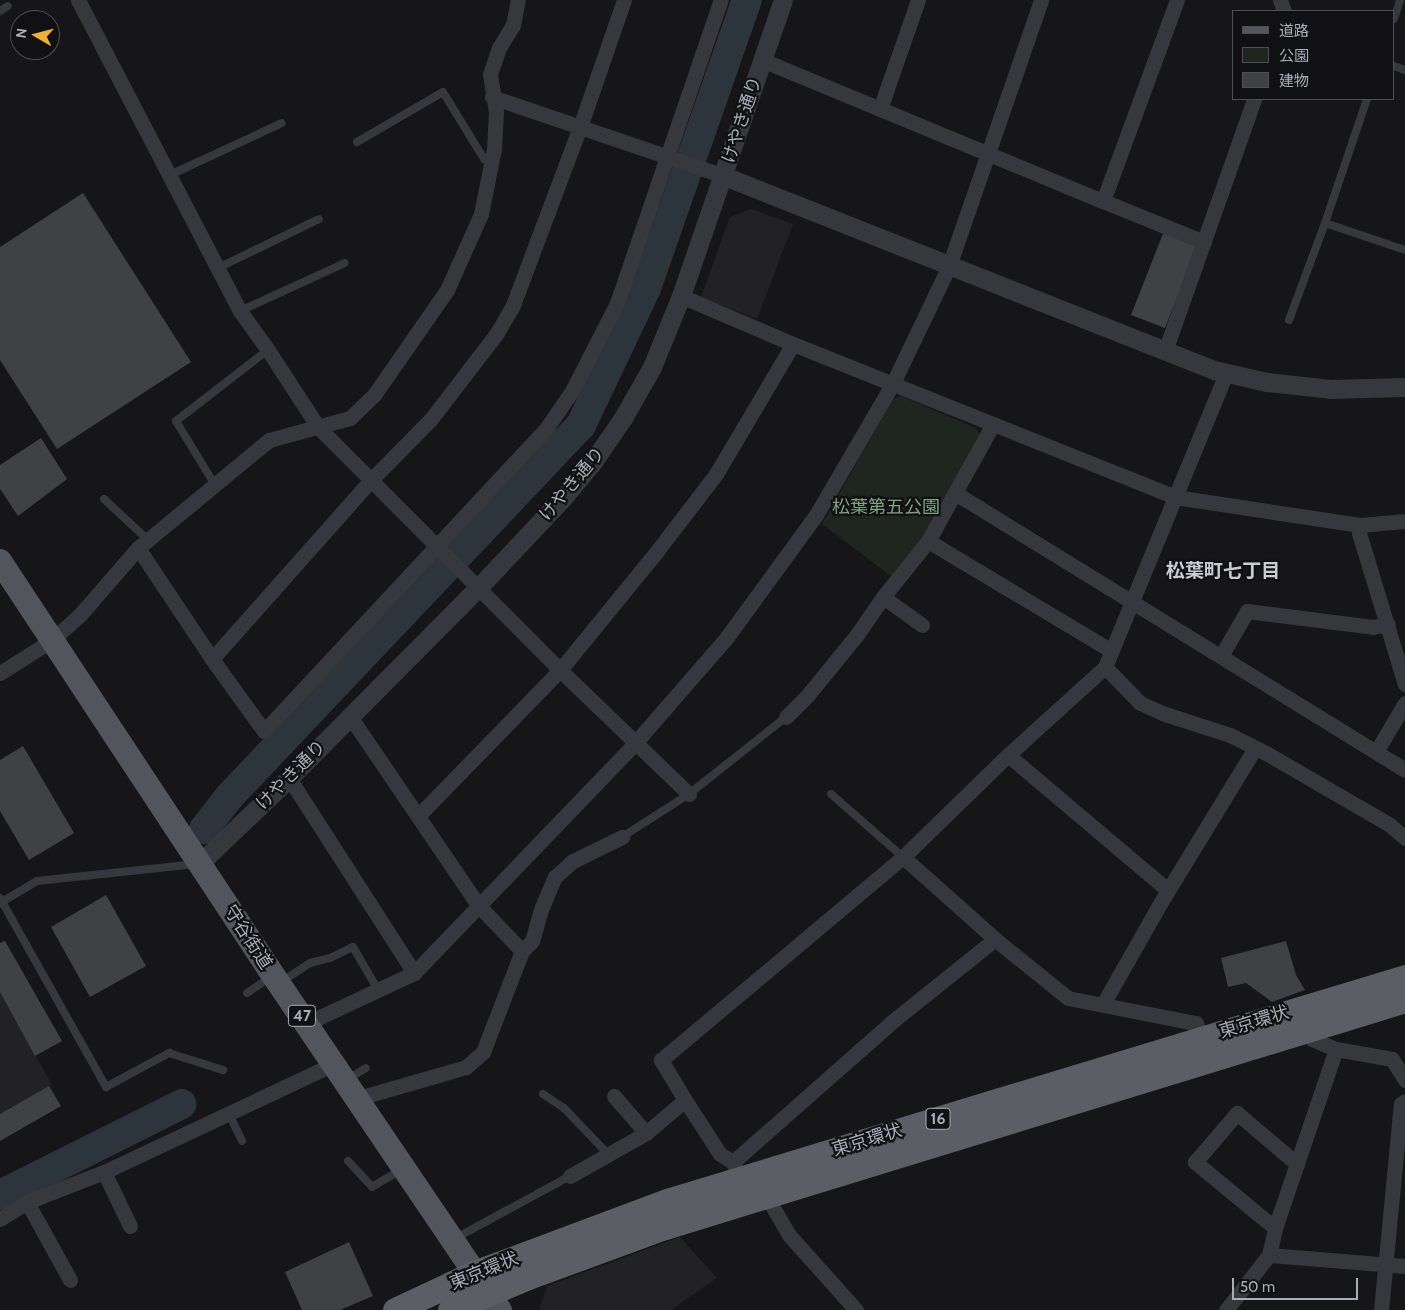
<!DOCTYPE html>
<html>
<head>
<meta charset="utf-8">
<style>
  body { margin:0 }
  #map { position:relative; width:1405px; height:1310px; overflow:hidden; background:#161618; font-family:Cabin,"Noto Sans JP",sans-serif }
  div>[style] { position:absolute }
  .built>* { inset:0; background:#222225 }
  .green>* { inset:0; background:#1e261f }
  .river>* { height:30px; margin:-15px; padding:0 15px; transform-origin:15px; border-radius:15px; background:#2c353c }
  .building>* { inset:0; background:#404145 }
  .service>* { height:8px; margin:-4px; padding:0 4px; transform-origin:4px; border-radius:4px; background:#37383d }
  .minor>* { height:15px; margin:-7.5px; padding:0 7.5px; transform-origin:7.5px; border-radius:7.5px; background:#37383d }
  .tertiary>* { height:19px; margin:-9.5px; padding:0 9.5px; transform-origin:9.5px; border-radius:9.5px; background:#37383d }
  .primary>* { height:24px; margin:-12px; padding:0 12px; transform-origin:12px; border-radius:12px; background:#53555c }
  .trunk>* { height:25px; margin:-12.5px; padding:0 12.5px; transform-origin:12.5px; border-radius:12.5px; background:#5b5e65 }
  span { translate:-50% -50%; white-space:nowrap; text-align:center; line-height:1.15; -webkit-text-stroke:4.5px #111113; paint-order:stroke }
  .shield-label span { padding:1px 4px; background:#111113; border:1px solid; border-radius:4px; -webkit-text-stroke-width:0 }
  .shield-label { font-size:16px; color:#a8adb8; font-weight:700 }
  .street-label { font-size:18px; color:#a8adb8 }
  .park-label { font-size:18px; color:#7fa381 }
  .neighbourhood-label { font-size:19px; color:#c9ccd4; font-weight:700 }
  .legend { position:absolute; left:1232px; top:10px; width:162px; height:90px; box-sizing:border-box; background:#111113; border:1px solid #4d4f55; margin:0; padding:6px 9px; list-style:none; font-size:15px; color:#a8adb8 }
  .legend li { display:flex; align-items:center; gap:10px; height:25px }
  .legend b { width:25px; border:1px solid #4d4f55 }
  .north { position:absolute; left:10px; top:10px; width:50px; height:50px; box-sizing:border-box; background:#111113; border:1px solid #4d4f55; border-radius:50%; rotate:278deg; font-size:14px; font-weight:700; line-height:20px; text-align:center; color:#a8adb8 }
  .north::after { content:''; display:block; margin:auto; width:18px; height:22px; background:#f2b134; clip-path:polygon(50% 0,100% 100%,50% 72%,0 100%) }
  .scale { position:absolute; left:1232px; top:1278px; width:126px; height:22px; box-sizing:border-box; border:2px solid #a8adb8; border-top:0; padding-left:6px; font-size:15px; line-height:18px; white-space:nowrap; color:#a8adb8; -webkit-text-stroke:4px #111113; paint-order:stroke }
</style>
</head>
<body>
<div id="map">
  <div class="built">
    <i style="clip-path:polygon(751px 209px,793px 224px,757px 319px,701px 297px,730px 217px)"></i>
    <i style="clip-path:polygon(0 992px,52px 1085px,0 1114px)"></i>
    <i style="clip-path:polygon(680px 1237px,717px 1278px,671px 1310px,539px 1310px,547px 1286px)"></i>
  </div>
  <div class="green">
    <i style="clip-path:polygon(901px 396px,976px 428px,981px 435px,920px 543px,892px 577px,822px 524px,893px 399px)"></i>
  </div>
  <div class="river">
    <i style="left:204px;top:829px;width:41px;rotate:-52deg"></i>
    <i style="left:229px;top:797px;width:512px;rotate:-46.58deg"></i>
    <i style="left:581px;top:425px;width:152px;rotate:-64.6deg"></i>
    <i style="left:646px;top:288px;width:305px;rotate:-70.7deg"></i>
    <i style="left:0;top:1195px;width:203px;rotate:-26.6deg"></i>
  </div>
  <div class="building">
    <i style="clip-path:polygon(83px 193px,191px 362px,57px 449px,0 360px,0 247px)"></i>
    <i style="clip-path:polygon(1164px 231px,1198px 244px,1165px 328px,1131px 315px)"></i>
    <i style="clip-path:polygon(41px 438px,67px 479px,18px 516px,0 489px,0 465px)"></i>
    <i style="clip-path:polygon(23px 746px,74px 833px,29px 860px,0 811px,0 760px)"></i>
    <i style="clip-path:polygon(106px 895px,146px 966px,90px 997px,51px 927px)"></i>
    <i style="clip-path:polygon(5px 941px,62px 1041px,35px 1056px,0 992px,0 943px)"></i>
    <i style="clip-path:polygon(1286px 941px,1296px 975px,1305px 990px,1272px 1002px,1246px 983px,1228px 987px,1221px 958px)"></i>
    <i style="clip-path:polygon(49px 1086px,61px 1106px,0 1141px,0 1114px)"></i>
    <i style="clip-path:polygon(349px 1242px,373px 1296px,340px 1310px,302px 1310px,285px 1272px)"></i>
  </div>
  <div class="service">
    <i style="left:0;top:11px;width:9px;rotate:-32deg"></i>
    <i style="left:1394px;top:19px;width:20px;rotate:-72deg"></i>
    <i style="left:1394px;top:66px;width:12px;rotate:20deg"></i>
    <i style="left:357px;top:142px;width:99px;rotate:-30.2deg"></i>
    <i style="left:443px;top:92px;width:79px;rotate:58.5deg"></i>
    <i style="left:484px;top:159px;width:8px;rotate:7deg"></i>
    <i style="left:170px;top:175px;width:123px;rotate:-24.9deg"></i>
    <i style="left:1325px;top:223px;width:131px;rotate:-71.3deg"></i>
    <i style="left:218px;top:268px;width:112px;rotate:-25.9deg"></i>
    <i style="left:240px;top:311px;width:115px;rotate:-24.6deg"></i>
    <i style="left:1289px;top:320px;width:103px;rotate:-69.6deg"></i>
    <i style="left:1325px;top:223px;width:84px;rotate:18.6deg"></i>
    <i style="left:215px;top:485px;width:75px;rotate:-121.4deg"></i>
    <i style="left:176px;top:421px;width:116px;rotate:-37.7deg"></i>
    <i style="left:104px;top:499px;width:60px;rotate:43deg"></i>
    <i style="left:831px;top:794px;width:96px;rotate:41.2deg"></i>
    <i style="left:622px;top:837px;width:80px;rotate:-32.7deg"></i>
    <i style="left:689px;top:794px;width:124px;rotate:-38.4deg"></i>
    <i style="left:0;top:898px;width:217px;rotate:60.7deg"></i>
    <i style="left:106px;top:1087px;width:72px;rotate:-28.4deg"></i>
    <i style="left:169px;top:1053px;width:57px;rotate:17.5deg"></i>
    <i style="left:0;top:903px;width:43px;rotate:-30.7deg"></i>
    <i style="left:37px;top:881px;width:160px;rotate:-6.1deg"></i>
    <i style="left:281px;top:982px;width:35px;rotate:-33deg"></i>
    <i style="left:310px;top:963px;width:21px;rotate:-14deg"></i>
    <i style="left:330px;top:958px;width:25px;rotate:-26deg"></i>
    <i style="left:353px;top:947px;width:50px;rotate:59.8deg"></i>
    <i style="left:247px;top:993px;width:29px;rotate:-34deg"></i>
    <i style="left:346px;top:1080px;width:23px;rotate:-31deg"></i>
    <i style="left:543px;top:1094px;width:25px;rotate:34deg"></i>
    <i style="left:564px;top:1108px;width:64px;rotate:46.3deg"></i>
    <i style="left:229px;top:1114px;width:30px;rotate:64deg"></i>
    <i style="left:348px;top:1161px;width:35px;rotate:47deg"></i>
    <i style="left:372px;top:1187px;width:35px;rotate:-31deg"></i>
    <i style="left:454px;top:1239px;width:132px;rotate:-28.5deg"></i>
  </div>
  <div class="minor">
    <i style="left:78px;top:0;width:351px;rotate:62.5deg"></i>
    <i style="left:240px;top:311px;width:48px;rotate:54.3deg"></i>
    <i style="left:268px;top:350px;width:92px;rotate:57deg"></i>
    <i style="left:318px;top:427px;width:343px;rotate:45.1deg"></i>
    <i style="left:560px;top:670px;width:179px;rotate:43.9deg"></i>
    <i style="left:1280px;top:0;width:12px;rotate:70deg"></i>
    <i style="left:762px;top:60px;width:369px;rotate:22.5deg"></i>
    <i style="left:1103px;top:201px;width:214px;rotate:-69.8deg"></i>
    <i style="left:492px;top:97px;width:245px;rotate:18.8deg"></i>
    <i style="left:880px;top:109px;width:115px;rotate:-70.8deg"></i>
    <i style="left:1103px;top:201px;width:109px;rotate:22.1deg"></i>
    <i style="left:681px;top:296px;width:122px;rotate:23.2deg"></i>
    <i style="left:793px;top:344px;width:412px;rotate:21.8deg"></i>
    <i style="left:1175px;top:497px;width:187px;rotate:8.6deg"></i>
    <i style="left:1360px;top:525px;width:45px;rotate:-5.1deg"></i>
    <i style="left:1165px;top:351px;width:267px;rotate:-70.5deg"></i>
    <i style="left:955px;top:493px;width:528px;rotate:31.61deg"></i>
    <i style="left:1360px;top:525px;width:8px;rotate:97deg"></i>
    <i style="left:1359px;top:533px;width:158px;rotate:73.1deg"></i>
    <i style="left:928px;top:541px;width:214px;rotate:30.9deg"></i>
    <i style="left:138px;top:548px;width:133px;rotate:56.3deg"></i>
    <i style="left:212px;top:659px;width:89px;rotate:54.2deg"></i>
    <i style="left:264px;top:731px;width:417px;rotate:-47deg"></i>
    <i style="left:548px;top:426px;width:42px;rotate:-55.6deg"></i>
    <i style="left:572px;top:391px;width:99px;rotate:-62.9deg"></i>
    <i style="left:617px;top:303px;width:320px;rotate:-71.1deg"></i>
    <i style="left:883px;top:597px;width:48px;rotate:35.7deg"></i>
    <i style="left:1221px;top:656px;width:52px;rotate:-60deg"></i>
    <i style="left:1247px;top:611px;width:127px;rotate:7.2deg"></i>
    <i style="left:1373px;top:627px;width:15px;rotate:-11deg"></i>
    <i style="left:212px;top:659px;width:238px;rotate:-48.4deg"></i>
    <i style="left:370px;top:481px;width:87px;rotate:-45.5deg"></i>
    <i style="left:431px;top:419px;width:108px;rotate:-52.5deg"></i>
    <i style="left:497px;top:333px;width:32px;rotate:-60deg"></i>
    <i style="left:513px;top:305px;width:190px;rotate:-69.4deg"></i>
    <i style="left:580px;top:127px;width:134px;rotate:-70.9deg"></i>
    <i style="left:1105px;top:667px;width:50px;rotate:45.8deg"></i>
    <i style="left:1140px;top:703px;width:24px;rotate:24deg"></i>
    <i style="left:1162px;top:713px;width:71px;rotate:17.9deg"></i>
    <i style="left:1230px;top:735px;width:40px;rotate:26.6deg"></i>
    <i style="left:1266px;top:753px;width:143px;rotate:30.1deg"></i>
    <i style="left:1390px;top:825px;width:20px;rotate:41deg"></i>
    <i style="left:0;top:673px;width:62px;rotate:-32.4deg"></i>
    <i style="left:52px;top:640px;width:36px;rotate:-42deg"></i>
    <i style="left:79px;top:616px;width:90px;rotate:-49.1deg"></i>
    <i style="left:138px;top:548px;width:170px;rotate:-39.5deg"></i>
    <i style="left:269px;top:440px;width:84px;rotate:-15.2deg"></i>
    <i style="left:350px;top:418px;width:33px;rotate:-44deg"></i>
    <i style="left:374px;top:395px;width:128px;rotate:-55.2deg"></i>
    <i style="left:447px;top:290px;width:83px;rotate:-65.9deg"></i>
    <i style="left:481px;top:214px;width:66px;rotate:-78.7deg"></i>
    <i style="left:494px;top:149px;width:37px;rotate:-87deg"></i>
    <i style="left:496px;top:112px;width:38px;rotate:-99deg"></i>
    <i style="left:490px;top:74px;width:28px;rotate:-71deg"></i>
    <i style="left:499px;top:48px;width:27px;rotate:-59deg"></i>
    <i style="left:513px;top:25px;width:25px;rotate:-79deg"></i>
    <i style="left:349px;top:715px;width:230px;rotate:55.8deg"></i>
    <i style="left:478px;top:905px;width:64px;rotate:46.3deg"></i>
    <i style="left:786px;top:717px;width:30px;rotate:-45deg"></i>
    <i style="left:807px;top:696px;width:77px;rotate:-50.8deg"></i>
    <i style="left:856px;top:636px;width:47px;rotate:-55.3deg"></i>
    <i style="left:883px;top:597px;width:72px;rotate:-51.2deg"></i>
    <i style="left:928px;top:541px;width:134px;rotate:-60.9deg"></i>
    <i style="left:1376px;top:752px;width:57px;rotate:-59.4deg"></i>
    <i style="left:1008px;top:755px;width:209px;rotate:40.2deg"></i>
    <i style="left:289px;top:778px;width:232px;rotate:57.3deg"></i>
    <i style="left:418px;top:816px;width:204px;rotate:-45.8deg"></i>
    <i style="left:560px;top:670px;width:154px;rotate:-50.8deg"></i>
    <i style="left:657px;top:551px;width:97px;rotate:-52.5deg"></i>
    <i style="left:716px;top:474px;width:151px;rotate:-59.4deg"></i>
    <i style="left:903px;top:857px;width:125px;rotate:41.7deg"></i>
    <i style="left:996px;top:940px;width:92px;rotate:38.9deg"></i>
    <i style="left:1068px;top:998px;width:130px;rotate:11.1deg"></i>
    <i style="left:1196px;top:1023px;width:16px;rotate:68deg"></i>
    <i style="left:1103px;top:1004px;width:117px;rotate:-60.4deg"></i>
    <i style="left:1161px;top:902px;width:180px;rotate:-58.6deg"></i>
    <i style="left:308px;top:1025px;width:14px;rotate:-34deg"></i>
    <i style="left:320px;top:1017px;width:104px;rotate:-25.1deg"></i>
    <i style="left:414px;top:973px;width:319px;rotate:-46.1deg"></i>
    <i style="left:635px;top:743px;width:140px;rotate:-49deg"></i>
    <i style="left:727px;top:637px;width:151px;rotate:-53.9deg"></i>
    <i style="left:816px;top:515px;width:153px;rotate:-59.7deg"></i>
    <i style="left:893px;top:383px;width:130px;rotate:-64.4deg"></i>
    <i style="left:949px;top:266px;width:281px;rotate:-70.9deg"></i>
    <i style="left:1307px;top:1029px;width:11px;rotate:63deg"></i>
    <i style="left:1312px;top:1039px;width:26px;rotate:23deg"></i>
    <i style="left:1336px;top:1049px;width:57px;rotate:10.1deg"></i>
    <i style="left:1392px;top:1059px;width:25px;rotate:58deg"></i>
    <i style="left:614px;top:1096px;width:49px;rotate:49.1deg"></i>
    <i style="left:685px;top:1100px;width:64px;rotate:57.1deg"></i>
    <i style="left:720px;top:1154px;width:15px;rotate:32deg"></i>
    <i style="left:733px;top:1162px;width:9px;rotate:69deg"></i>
    <i style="left:358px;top:1102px;width:13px;rotate:-32deg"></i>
    <i style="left:369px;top:1095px;width:101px;rotate:-16.1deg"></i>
    <i style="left:466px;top:1067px;width:23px;rotate:-41deg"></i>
    <i style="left:483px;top:1052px;width:108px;rotate:-68.9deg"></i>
    <i style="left:522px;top:951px;width:14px;rotate:-45deg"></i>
    <i style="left:532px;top:941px;width:35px;rotate:-74deg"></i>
    <i style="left:542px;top:907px;width:33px;rotate:-67deg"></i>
    <i style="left:555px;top:877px;width:24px;rotate:-42deg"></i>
    <i style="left:573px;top:861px;width:55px;rotate:-26.1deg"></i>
    <i style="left:733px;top:1162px;width:215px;rotate:-41.4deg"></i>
    <i style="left:894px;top:1020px;width:129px;rotate:-38.7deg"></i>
    <i style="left:104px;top:1172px;width:60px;rotate:64.3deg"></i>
    <i style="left:570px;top:1176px;width:87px;rotate:-29.5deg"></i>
    <i style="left:646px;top:1133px;width:51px;rotate:-40.2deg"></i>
    <i style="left:685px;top:1100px;width:47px;rotate:-121deg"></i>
    <i style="left:661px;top:1060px;width:316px;rotate:-40deg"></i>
    <i style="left:903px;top:857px;width:146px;rotate:-44.2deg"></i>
    <i style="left:1008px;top:755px;width:131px;rotate:-42.2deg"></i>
    <i style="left:1105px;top:667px;width:318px;rotate:-67.6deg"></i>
    <i style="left:766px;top:1195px;width:46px;rotate:60.1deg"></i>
    <i style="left:789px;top:1235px;width:101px;rotate:48.2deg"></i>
    <i style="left:27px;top:1202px;width:89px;rotate:61.1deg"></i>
    <i style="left:0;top:1219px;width:32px;rotate:-32deg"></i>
    <i style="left:27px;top:1202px;width:83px;rotate:-21.3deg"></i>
    <i style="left:104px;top:1172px;width:253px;rotate:-25.2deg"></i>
    <i style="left:1275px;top:1228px;width:104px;rotate:-140.5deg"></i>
    <i style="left:1195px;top:1162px;width:65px;rotate:-49.4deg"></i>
    <i style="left:1237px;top:1113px;width:79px;rotate:40.4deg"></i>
    <i style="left:1269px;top:1255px;width:136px;rotate:4.6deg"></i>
    <i style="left:1226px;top:1310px;width:70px;rotate:-52deg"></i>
    <i style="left:1269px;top:1255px;width:28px;rotate:-77deg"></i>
    <i style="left:1275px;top:1228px;width:189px;rotate:-71.2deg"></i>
    <i style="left:1381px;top:1310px;width:207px;rotate:-84.5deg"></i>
    <i style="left:1401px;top:1104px;width:5px;rotate:-37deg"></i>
  </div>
  <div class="tertiary">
    <i style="left:724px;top:176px;width:527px;rotate:21.6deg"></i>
    <i style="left:1214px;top:370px;width:54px;rotate:12.8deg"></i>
    <i style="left:1267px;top:382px;width:63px;rotate:6.3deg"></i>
    <i style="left:1330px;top:389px;width:75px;rotate:-1.5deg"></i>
    <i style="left:200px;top:863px;width:123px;rotate:-43.7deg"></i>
    <i style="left:289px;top:778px;width:268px;rotate:-45.2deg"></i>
    <i style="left:478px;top:588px;width:122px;rotate:-46.7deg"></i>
    <i style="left:562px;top:499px;width:47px;rotate:-50.2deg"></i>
    <i style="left:592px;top:463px;width:55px;rotate:-55.4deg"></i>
    <i style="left:623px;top:418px;width:59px;rotate:-60.4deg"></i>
    <i style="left:652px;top:367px;width:77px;rotate:-67.8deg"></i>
    <i style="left:681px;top:296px;width:313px;rotate:-71deg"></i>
  </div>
  <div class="primary">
    <i style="left:0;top:561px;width:496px;rotate:56.6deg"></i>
    <i style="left:273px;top:975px;width:405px;rotate:55.9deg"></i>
  </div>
  <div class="trunk">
    <i style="left:395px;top:1310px;width:87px;rotate:-25.1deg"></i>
    <i style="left:474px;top:1273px;width:206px;rotate:-20.5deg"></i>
    <i style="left:667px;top:1201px;width:771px;rotate:-16.88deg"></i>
    <i style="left:450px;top:1310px;width:85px;rotate:-22.9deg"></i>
    <i style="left:528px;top:1277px;width:146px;rotate:-20.1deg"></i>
    <i style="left:665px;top:1227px;width:774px;rotate:-17.05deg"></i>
  </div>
  <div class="shield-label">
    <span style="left:302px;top:1016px">47</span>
    <span style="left:938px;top:1119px">16</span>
  </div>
  <div class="street-label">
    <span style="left:742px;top:120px;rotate:-72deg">けやき通り</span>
    <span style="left:572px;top:484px;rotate:-50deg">けやき通り</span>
    <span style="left:291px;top:775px;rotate:-45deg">けやき通り</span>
    <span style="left:248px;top:937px;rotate:57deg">守谷街道</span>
    <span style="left:1254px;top:1022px;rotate:-17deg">東京環状</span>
    <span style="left:867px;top:1140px;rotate:-17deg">東京環状</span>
    <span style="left:484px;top:1271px;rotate:-22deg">東京環状</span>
  </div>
  <div class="park-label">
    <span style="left:886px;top:507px">松葉第五公園</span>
  </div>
  <div class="neighbourhood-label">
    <span style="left:1223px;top:571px">松葉町七丁目</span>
  </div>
  <ul class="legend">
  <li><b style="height:6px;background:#53555c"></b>道路</li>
  <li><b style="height:14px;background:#1e261f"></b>公園</li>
  <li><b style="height:14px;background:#404145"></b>建物</li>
  </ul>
  <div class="north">N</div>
  <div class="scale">50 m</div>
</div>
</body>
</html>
